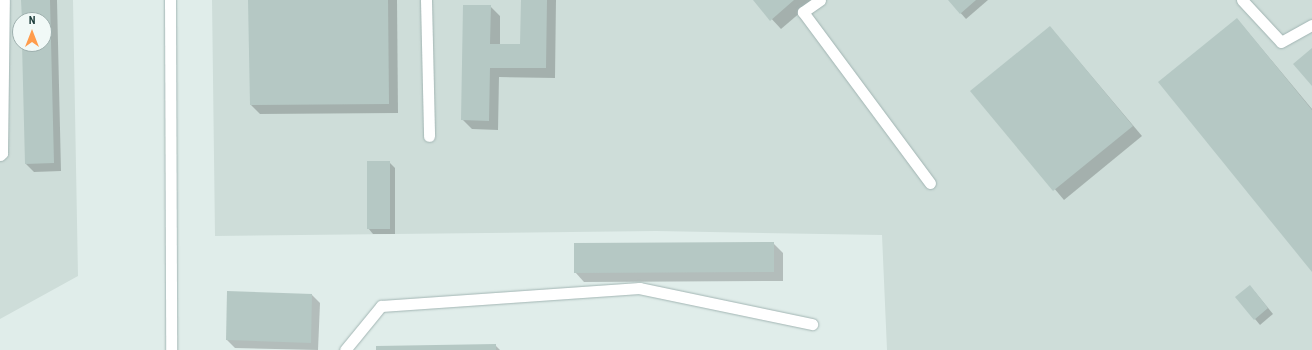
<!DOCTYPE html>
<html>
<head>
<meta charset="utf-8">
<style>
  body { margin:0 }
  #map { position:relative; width:1312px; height:350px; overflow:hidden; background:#e0edea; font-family:"Roboto Condensed",sans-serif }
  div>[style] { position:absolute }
  .built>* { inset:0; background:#ceddd9 }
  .shadow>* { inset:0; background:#0003 }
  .building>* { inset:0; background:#b5c8c4 }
  .roads { filter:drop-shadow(0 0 1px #a2b5b3) drop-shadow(0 0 1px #a2b5b3) }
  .lane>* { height:11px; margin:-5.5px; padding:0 5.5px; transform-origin:5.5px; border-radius:5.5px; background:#fff }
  span { translate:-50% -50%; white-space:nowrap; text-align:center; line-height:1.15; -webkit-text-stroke:4px #f1f9f7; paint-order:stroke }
  .north { position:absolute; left:12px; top:12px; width:40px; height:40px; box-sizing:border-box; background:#f1f9f7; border:1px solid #9dafad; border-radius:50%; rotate:0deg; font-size:11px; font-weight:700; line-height:16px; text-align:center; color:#1f3f3d }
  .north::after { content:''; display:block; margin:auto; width:14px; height:18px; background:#ff9c4c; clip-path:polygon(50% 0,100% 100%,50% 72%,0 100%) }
</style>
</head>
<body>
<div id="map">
  <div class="built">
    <i style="clip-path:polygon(evenodd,0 0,73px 0,78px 276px,0 319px,0 0,20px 20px,44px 20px,44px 44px,20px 44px,20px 20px)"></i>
    <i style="clip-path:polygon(212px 0,1312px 0,1312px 350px,887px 350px,882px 235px,656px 231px,215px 236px)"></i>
  </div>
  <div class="shadow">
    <i style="clip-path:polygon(22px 0,57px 0,61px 171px,34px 172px,26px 164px,23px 44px,44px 44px,44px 20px,23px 20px)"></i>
    <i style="clip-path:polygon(249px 0,397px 0,398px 113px,260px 114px,251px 105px)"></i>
    <i style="clip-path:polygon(522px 0,556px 0,555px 78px,499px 77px,498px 130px,472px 129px,462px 119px,490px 6px,500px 16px,500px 45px,521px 45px)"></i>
    <i style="clip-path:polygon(754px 0,815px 0,781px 29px)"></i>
    <i style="clip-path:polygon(949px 0,988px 0,966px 19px)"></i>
    <i style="clip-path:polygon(1237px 19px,1312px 109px,1312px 270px)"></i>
    <i style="clip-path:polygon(1050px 27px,1142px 136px,1064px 200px,972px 91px)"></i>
    <i style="clip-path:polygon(389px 162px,395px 168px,395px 234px,373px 234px,368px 228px)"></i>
    <i style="clip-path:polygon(773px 243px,783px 253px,783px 281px,584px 282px,575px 272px)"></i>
    <i style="clip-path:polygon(1255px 292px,1273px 314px,1260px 325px,1255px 319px)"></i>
    <i style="clip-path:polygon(312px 295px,320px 303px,318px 350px,235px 348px,227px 340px)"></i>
    <i style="clip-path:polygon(495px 345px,500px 350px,377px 350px)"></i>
  </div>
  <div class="building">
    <i style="clip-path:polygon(21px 0,50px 0,54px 163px,25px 164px,22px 44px,44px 44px,44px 20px,22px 20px)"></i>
    <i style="clip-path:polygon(248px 0,388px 0,389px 104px,250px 105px)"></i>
    <i style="clip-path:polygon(521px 0,547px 0,546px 68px,490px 68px,489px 121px,461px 120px,463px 5px,491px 5px,490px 44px,520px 44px)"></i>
    <i style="clip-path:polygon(753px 0,794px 0,770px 21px)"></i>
    <i style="clip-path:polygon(948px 0,976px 0,960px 14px)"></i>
    <i style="clip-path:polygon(1237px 18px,1312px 110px,1312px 272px,1158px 82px)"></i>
    <i style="clip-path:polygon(1050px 26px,1133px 126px,1053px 191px,970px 91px)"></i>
    <i style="clip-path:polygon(1312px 48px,1312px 86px,1293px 64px)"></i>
    <i style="clip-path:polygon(367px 161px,390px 161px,390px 229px,367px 229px)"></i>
    <i style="clip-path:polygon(774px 242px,774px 272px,574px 273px,574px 243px)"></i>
    <i style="clip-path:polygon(1250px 285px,1268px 308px,1254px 320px,1235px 297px)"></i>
    <i style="clip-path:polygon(227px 291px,312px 294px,311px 343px,226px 340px)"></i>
    <i style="clip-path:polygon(496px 344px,496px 350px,376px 350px,376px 346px)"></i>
  </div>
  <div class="roads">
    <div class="lane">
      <i style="left:170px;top:0;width:350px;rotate:89.8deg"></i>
      <i style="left:426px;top:0;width:136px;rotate:88.7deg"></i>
      <i style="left:820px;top:0;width:21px;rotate:145deg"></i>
      <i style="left:803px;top:12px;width:213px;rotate:53.4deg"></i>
      <i style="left:1242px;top:0;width:57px;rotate:47.1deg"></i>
      <i style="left:1281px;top:42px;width:35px;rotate:-29deg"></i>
      <i style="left:0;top:155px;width:3px;rotate:-45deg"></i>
      <i style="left:2px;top:153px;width:153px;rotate:-89.3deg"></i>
      <i style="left:345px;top:350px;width:57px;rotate:-50.7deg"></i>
      <i style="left:381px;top:306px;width:259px;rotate:-4deg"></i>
      <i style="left:639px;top:288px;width:177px;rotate:11.8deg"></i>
    </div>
  </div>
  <div class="north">N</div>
</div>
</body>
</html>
